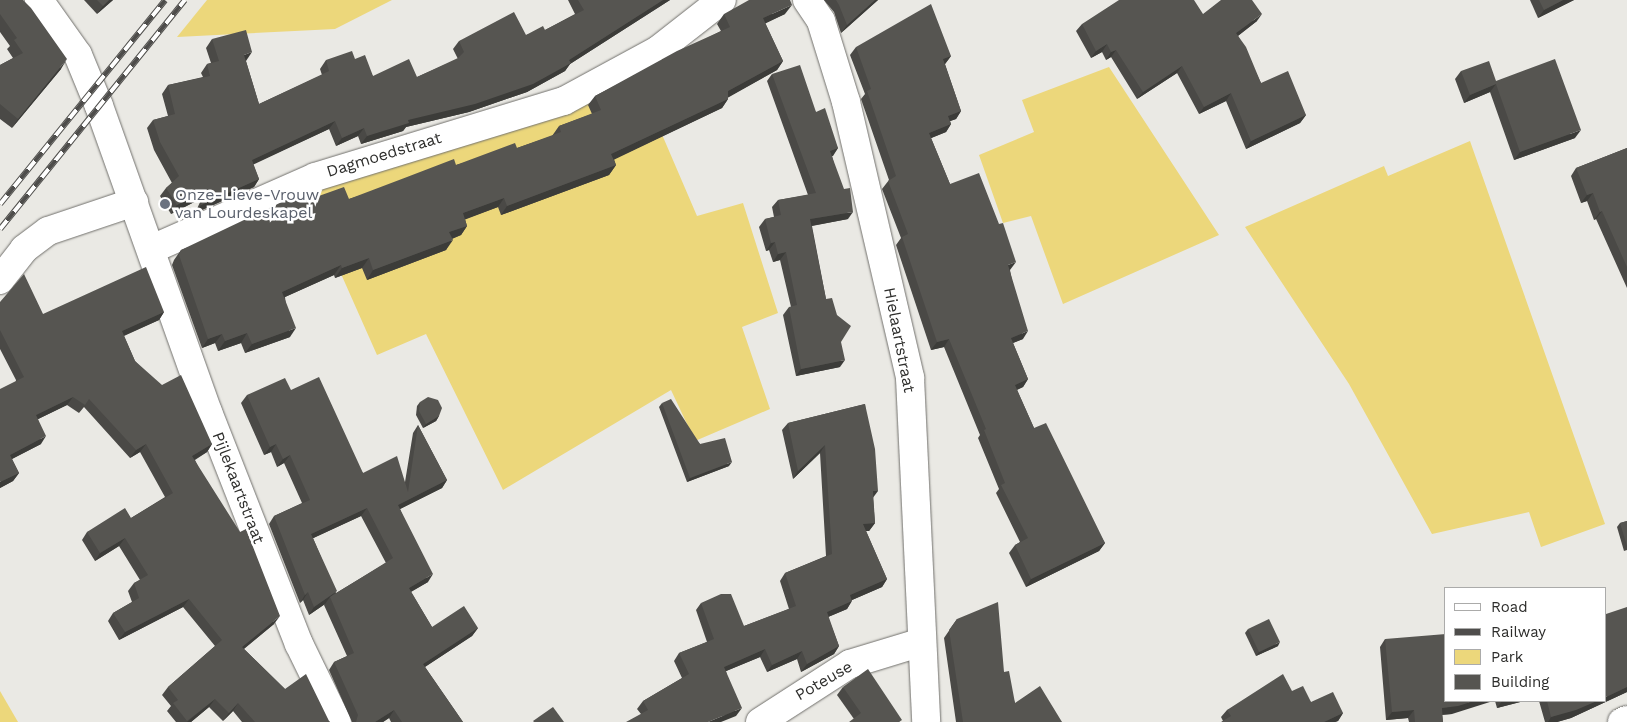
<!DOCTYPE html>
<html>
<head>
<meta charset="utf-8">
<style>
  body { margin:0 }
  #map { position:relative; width:1627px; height:722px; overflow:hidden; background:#eae9e4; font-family:"Work Sans",sans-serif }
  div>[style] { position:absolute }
  .green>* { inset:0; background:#ecd77b }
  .roads { filter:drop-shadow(0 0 1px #71706c) drop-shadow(0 0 1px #71706c) }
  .street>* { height:28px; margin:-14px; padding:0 14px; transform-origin:14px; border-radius:14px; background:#fff }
  .rail>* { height:5.5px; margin-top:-2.75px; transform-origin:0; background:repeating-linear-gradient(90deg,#fff 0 11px,#4e4d4b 0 22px); box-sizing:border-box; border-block:1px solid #4e4d4b }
  .wall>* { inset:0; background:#4a4946 }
  .shaded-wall>* { inset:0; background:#3c3c39 }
  .building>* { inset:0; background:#565551 }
  .dots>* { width:14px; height:14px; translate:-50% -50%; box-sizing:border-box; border:2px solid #fff; border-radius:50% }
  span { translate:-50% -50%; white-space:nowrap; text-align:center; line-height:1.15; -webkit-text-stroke:5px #fff; paint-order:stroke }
  .street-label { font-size:16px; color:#2d2d2b }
  .worship-label { font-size:16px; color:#5b616d }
  .left { translate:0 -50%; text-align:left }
  .legend { position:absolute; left:1444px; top:587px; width:162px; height:115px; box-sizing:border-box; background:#fff; border:1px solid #ababaa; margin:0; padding:6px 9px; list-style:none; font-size:15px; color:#2d2d2b }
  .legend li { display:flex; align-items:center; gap:10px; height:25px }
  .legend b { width:25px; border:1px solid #ababaa }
</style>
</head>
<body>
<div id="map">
  <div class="green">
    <i style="clip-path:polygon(207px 0,392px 0,335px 29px,177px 37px)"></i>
    <i style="clip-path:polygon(1109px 67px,1219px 235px,1063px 304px,1031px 216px,1003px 223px,979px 155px,1034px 132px,1022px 100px)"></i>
    <i style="clip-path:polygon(636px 74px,697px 216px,743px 203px,778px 313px,742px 327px,770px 409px,695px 441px,671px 390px,503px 490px,426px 334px,377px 355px,306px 195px)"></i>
    <i style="clip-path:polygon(1470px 141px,1605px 524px,1541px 547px,1529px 512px,1432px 534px,1349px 384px,1245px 227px,1384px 166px,1388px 176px)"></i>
    <i style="clip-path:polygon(0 691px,18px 722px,0 722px)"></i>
  </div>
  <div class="roads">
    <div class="street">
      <i style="left:39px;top:0;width:67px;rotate:54.7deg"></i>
      <i style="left:78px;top:55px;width:55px;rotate:67.6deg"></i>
      <i style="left:99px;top:106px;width:325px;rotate:70.4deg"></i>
      <i style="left:208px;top:412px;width:249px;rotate:68.6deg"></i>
      <i style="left:299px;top:644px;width:87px;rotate:64deg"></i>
      <i style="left:807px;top:0;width:25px;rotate:56deg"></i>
      <i style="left:821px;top:21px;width:85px;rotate:72.8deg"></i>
      <i style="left:846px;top:102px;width:283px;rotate:76.9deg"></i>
      <i style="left:910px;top:378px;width:344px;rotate:87.3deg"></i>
      <i style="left:152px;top:249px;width:178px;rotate:-23.8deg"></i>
      <i style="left:315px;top:177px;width:260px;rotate:-17deg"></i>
      <i style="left:564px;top:101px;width:107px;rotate:-28.5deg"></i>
      <i style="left:658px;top:50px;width:81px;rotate:-38deg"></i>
      <i style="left:0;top:280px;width:39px;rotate:-52deg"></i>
      <i style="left:24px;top:249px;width:30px;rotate:-37deg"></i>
      <i style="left:48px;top:231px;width:91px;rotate:-18.6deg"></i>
      <i style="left:760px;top:722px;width:107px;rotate:-32.8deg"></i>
      <i style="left:850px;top:664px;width:75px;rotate:-17deg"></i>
      <i style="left:1622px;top:722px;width:5px;rotate:-22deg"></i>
    </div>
  </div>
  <div class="rail">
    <i style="left:0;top:204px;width:262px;rotate:-51deg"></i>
    <i style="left:0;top:229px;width:294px;rotate:-51.1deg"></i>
  </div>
  <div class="wall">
    <i style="clip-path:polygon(0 0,61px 69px,12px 128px,0 119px,0 65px,13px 58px,7px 49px,10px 46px,0 32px)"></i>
    <i style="clip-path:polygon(84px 0,113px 0,97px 14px)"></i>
    <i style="clip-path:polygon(568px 0,670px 0,570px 64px,565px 71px,527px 92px,469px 112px,406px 127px,403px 131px,361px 144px,358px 136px,336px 146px,329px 129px,253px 164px,259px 179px,254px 187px,195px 213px,202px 198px,171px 214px,160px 196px,166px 188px,172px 183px,154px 150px,147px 128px,153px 120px,168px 116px,162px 94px,168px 85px,203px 77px,201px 73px,207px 64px,211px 63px,206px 48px,212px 39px,246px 61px,259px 104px,322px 75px,320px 69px,326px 60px,355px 59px,373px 76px,417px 77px,458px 59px,453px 49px,459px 41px,526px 35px,545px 30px,575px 14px)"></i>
    <i style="clip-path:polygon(824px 0,878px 0,841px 33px,834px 12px)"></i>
    <i style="clip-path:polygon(1530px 0,1574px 0,1538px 18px)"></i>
    <i style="clip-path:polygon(724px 14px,785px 14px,765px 23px,783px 61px,777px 70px,728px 97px,728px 99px,722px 108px,614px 159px,616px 165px,609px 175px,501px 215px,498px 207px,465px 219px,467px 226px,461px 235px,452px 239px,446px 250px,367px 280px,362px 268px,335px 278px,334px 275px,285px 297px,290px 337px,245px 353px,241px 343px,218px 351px,215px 343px,202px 348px,172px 265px,174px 260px,181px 250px,302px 202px,349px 199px,456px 165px,517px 148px,552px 136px,559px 126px,592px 114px,588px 105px,595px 96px,721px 31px,717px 24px)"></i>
    <i style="clip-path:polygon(1203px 14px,1257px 21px,1238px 36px,1261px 83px,1306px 115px,1300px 123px,1246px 149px,1226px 101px,1199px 114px,1177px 73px,1137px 99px,1111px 57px,1106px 60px,1102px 52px,1091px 58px,1076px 31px,1082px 24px)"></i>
    <i style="clip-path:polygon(856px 47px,951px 56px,945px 64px,961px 111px,956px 119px,950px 121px,951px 124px,946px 132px,931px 138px,950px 184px,1010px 270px,1023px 339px,1013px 343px,1028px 379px,1023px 387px,1017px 390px,1034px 428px,1105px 543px,1099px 551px,1026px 587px,1009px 553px,1015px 545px,1020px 542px,996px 493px,999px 489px,978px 438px,980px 435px,944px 347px,931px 350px,896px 245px,901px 238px,882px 189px,889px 180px,861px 99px,865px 94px,850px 55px)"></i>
    <i style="clip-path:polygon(1461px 71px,1496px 81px,1575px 138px,1514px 160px,1490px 92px,1464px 103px,1455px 79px)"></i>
    <i style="clip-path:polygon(772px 74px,816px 112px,838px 148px,832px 156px,848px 219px,812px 226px,826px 299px,841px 342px,840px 367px,796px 376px,783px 315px,789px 307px,791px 307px,780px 260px,773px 262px,769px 250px,766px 251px,759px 227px,765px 219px,774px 217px,772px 207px,778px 200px,808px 195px,767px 81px)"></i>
    <i style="clip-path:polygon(1627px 148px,1627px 288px,1596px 219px,1594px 220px,1587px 201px,1581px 203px,1571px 176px,1576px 168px)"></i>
    <i style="clip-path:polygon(0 302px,43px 314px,164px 312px,159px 320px,124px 336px,135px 361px,212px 444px,207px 452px,195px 460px,274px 624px,244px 649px,285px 689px,330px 722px,242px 722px,233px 711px,223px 721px,209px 707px,191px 722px,176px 722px,167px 711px,171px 706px,162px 695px,168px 687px,215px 646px,183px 607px,119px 640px,108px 621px,113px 613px,132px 602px,128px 591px,134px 583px,140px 580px,119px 546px,95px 561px,82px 540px,87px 532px,131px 518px,165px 497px,140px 452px,130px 458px,84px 407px,79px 413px,67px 405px,38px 419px,41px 444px,12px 459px,19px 473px,13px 481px,0 488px,16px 380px,0 349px)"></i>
    <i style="clip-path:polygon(evenodd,291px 390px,363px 473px,405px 482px,413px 433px,418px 425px,447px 480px,442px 488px,400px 509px,428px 582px,411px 592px,432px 627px,478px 628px,472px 636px,425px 667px,463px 722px,391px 722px,389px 718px,383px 722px,352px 722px,329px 670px,334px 662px,347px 656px,324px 605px,325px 604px,309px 615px,303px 600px,300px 603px,269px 524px,274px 516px,302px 503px,284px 463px,277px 467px,271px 452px,264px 455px,241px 403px,247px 395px,291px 390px,361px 516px,386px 563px,336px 593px,313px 538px,361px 516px)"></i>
    <i style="clip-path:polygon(420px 402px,439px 416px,436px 421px,423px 428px,416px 415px,417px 406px)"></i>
    <i style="clip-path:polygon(662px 403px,700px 444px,729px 466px,687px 482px,659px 407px)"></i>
    <i style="clip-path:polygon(865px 404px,875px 523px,869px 531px,866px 531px,887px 579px,882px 587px,852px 600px,847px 609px,828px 617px,839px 646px,834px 654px,801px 672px,797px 659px,767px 672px,760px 657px,726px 671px,736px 716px,641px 714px,637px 709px,643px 701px,682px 678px,674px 661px,679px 653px,707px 642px,696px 610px,701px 603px,744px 626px,789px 609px,780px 581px,785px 573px,826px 556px,820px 453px,793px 479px,782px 430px,788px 423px)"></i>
    <i style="clip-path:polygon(1627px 521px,1627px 550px,1624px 551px,1617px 527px,1620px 523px)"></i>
    <i style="clip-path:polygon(1627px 607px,1627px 692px,1571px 718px,1557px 722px,1545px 722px,1539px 701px,1606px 701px)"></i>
    <i style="clip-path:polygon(957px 619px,1004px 672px,1015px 703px,1062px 722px,956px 722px,944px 638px)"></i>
    <i style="clip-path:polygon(1248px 629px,1278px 646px,1256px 656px,1245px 633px)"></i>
    <i style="clip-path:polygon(1385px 639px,1452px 714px,1442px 715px,1443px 722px,1409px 722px,1408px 718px,1386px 720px,1380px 647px)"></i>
    <i style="clip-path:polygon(843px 687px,900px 722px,854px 719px,837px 695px)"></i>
    <i style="clip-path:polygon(1292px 691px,1311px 702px,1343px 713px,1338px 721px,1335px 722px,1222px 722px,1223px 721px,1221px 717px,1227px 710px)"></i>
    <i style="clip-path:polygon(1495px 701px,1524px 701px,1497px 708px)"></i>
  </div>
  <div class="shaded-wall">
    <i style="clip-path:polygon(109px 0,113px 0,97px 14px,103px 6px)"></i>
    <i style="clip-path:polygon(663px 0,670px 0,570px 64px,565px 71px,527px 92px,469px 112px,406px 127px,403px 131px,361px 144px,367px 136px,408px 120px,569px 60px)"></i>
    <i style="clip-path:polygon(875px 0,878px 0,841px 33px,847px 25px)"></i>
    <i style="clip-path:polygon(1563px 0,1574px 0,1538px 18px,1544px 10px)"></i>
    <i style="clip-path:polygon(792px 5px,785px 14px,756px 28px,763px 18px)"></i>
    <i style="clip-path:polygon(1262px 14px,1257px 21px,1231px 41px,1236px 33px)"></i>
    <i style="clip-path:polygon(1107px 44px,1102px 52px,1091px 58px,1096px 51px)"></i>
    <i style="clip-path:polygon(1116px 50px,1111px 57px,1106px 60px,1111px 52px)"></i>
    <i style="clip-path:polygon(252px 52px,246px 61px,238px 63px,244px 55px)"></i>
    <i style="clip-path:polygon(951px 56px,945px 64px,938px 67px,943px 59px)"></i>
    <i style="clip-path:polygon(67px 59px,61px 69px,12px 128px,18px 119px)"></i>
    <i style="clip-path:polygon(783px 61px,777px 70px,722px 101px,728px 91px)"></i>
    <i style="clip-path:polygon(1182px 66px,1177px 73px,1137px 99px,1143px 92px)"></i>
    <i style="clip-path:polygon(1496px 84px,1490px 92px,1464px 103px,1470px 95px)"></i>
    <i style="clip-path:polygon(1231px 93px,1226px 101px,1199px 114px,1204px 107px)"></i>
    <i style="clip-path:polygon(728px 99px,722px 108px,605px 164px,611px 154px)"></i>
    <i style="clip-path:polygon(961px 111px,956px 119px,942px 124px,948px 116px)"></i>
    <i style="clip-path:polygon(1306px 115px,1300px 123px,1246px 149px,1251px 141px)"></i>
    <i style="clip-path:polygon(335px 121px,329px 129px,246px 168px,252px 160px)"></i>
    <i style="clip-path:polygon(951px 124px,946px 132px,924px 141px,929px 133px)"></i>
    <i style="clip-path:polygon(364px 128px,358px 136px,336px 146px,342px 138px)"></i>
    <i style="clip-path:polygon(1581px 130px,1575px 138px,1514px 160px,1520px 152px)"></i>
    <i style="clip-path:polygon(838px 148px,833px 156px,825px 158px,830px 151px)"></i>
    <i style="clip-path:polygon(616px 165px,609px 175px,501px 215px,507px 206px)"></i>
    <i style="clip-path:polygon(259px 179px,254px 187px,195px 213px,201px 205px)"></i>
    <i style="clip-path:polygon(207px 189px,202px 198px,171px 214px,177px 205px)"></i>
    <i style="clip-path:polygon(1593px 193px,1587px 201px,1581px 203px,1587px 195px)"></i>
    <i style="clip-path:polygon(504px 198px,498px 207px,456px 223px,463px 213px)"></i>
    <i style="clip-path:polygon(1602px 211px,1596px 219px,1594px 220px,1600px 212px)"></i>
    <i style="clip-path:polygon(853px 212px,848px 219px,805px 227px,810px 219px)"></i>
    <i style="clip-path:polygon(467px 226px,461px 235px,443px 242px,449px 232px)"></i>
    <i style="clip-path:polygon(453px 240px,446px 250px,367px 280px,373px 270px)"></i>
    <i style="clip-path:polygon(775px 242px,769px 250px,766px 251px,771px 243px)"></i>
    <i style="clip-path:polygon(786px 252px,780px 260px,773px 262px,778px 254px)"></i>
    <i style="clip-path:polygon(369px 258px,362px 268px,335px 278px,342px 268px)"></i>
    <i style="clip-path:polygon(1016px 262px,1010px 270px,1002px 273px,1008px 265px)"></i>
    <i style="clip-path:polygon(341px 265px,334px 275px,276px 301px,282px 292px)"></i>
    <i style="clip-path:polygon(164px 312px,159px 320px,116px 339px,122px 331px)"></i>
    <i style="clip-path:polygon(296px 328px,290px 337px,245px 353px,252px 344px)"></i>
    <i style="clip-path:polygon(1028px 331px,1023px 339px,1005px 346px,1011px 338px)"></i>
    <i style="clip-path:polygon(247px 333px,241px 343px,218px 351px,225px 341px)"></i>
    <i style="clip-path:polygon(222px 334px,215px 343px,202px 348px,208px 339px)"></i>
    <i style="clip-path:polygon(949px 339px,944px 347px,931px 350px,937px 342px)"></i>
    <i style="clip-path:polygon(845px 360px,840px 367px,796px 376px,801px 369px)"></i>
    <i style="clip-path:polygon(1028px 379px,1023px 387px,1009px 393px,1015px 385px)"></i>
    <i style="clip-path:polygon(73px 397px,67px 405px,30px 423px,36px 415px)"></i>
    <i style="clip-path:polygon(439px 416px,436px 421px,423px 428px,426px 424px)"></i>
    <i style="clip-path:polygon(46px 436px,41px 444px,4px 463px,10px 455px)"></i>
    <i style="clip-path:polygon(146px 444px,140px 452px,130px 458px,136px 450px)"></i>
    <i style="clip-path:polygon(212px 444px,207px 452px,187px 464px,192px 456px)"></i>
    <i style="clip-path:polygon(276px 444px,271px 452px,264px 455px,270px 447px)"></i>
    <i style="clip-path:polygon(825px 445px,820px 453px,793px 479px,798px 471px)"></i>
    <i style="clip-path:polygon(290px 455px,284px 463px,277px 467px,283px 459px)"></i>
    <i style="clip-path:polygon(732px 462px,729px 466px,687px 482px,690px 478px)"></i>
    <i style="clip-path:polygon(19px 473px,13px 481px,0 488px,0 482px)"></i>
    <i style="clip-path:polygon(447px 480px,442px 488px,392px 513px,398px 505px)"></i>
    <i style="clip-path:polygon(873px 491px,878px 491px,872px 499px)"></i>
    <i style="clip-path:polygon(367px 508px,361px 516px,305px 542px,311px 534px)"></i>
    <i style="clip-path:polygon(875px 523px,869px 531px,858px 531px,863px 524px)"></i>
    <i style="clip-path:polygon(125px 538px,119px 546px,95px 561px,100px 553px)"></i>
    <i style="clip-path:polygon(1105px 543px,1099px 551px,1026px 587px,1031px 579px)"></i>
    <i style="clip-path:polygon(433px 574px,428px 582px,403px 596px,409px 588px)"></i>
    <i style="clip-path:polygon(887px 579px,882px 587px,845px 603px,850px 595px)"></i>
    <i style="clip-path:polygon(337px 591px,330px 597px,325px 604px,309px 615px,314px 607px)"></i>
    <i style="clip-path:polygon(308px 592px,303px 600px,300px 603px,305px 595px)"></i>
    <i style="clip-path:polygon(189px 599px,183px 607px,119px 640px,125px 632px)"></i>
    <i style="clip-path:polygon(852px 601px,847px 609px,821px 620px,827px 612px)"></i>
    <i style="clip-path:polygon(280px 616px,274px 624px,236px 655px,242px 647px)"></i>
    <i style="clip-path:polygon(478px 628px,472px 636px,417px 672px,423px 664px)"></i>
    <i style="clip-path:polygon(1280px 642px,1278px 646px,1256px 656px,1259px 652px)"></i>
    <i style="clip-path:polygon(839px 646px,834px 654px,801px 672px,807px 664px)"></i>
    <i style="clip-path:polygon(765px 649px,760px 657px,719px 674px,724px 667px)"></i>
    <i style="clip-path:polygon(802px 651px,797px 659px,767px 672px,772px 665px)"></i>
    <i style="clip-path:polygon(1627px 687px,1627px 692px,1571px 718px,1557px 722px,1548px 722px,1551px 717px,1597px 701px,1606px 701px,1606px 697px)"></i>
    <i style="clip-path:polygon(215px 699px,209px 707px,191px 722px,187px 722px)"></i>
    <i style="clip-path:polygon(1474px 701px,1493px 701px,1452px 714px,1436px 715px,1442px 708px)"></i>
    <i style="clip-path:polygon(1502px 701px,1524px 701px,1497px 708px)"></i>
    <i style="clip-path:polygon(238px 703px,233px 711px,223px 721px,229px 713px)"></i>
    <i style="clip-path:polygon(742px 708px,736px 716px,721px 722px,708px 722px)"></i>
    <i style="clip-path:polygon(394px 710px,389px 718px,383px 722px,375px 722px)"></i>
    <i style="clip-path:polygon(1414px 710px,1408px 718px,1386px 720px,1392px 712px)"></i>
    <i style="clip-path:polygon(1343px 713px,1338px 721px,1335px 722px,1324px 722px)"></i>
  </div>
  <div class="building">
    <i style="clip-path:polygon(0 0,23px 0,31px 8px,67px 59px,18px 119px,0 104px,0 65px,23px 53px,14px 40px,17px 38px,0 14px)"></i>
    <i style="clip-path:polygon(97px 0,109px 0,103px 6px)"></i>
    <i style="clip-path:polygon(578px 0,663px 0,569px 60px,571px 63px,533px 84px,475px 104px,408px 120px,409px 123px,367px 136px,364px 128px,342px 138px,335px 121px,252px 160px,259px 179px,201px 205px,207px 189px,177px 205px,166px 188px,179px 176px,160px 142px,153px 120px,175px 114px,168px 85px,210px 76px,207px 64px,219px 61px,212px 39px,246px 30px,252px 52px,244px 55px,259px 104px,329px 71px,326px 60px,352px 51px,355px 59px,365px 55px,373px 76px,409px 59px,417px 77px,458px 58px,464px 52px,459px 41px,514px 12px,526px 35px,543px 26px,545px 30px,584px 10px)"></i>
    <i style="clip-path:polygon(749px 0,790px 0,792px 5px,763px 18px,783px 61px,728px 91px,728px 99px,611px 154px,616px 165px,507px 206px,504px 198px,463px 213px,467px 226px,449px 232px,453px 240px,373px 270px,369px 258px,342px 268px,341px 265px,282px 292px,296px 328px,252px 344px,247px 333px,225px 341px,222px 334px,208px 339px,179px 255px,181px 250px,286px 200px,299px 197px,302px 202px,344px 187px,349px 199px,454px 159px,456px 165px,515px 143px,517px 148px,561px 132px,559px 126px,601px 110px,595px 96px,677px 51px,730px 27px,724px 14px)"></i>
    <i style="clip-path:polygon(836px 0,875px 0,847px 25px,839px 5px)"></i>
    <i style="clip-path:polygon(1119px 0,1194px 0,1203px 14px,1221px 0,1252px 0,1262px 14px,1236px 33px,1246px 47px,1261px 83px,1288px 71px,1306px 115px,1251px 141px,1231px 93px,1204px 107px,1182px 66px,1143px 92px,1116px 50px,1111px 52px,1107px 44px,1096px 51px,1082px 24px)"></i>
    <i style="clip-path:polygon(1539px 0,1563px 0,1544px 10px)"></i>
    <i style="clip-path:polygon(931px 4px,951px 56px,943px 59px,961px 111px,948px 116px,951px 124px,929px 133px,950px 184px,979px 173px,999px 224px,1003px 223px,1016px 262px,1008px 265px,1028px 331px,1011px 338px,1028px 379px,1015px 385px,1034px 428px,1046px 423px,1105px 543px,1031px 579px,1015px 545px,1028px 538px,1001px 485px,1005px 483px,984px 430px,986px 429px,949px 339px,937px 342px,902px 237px,908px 234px,888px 181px,896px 176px,867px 91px,871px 89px,856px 47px)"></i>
    <i style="clip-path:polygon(1555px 59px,1581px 130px,1520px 152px,1496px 84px,1470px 95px,1461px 71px,1489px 61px,1496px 81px)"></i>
    <i style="clip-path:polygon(800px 65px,816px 112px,825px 108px,838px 148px,830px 151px,844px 189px,850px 188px,853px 212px,810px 219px,826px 299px,832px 298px,837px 315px,851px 326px,841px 342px,845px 360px,801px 369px,789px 307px,797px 305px,786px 252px,778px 254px,775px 242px,771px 243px,765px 219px,781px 215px,778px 200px,816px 193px,772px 74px)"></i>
    <i style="clip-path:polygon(1627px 148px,1627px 267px,1602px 211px,1600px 212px,1593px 193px,1587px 195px,1576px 168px)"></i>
    <i style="clip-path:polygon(146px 267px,164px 312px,122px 331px,135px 361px,162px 385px,181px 375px,212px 444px,192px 456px,240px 532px,246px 529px,280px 616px,242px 647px,285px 689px,306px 674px,329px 721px,330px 722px,255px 722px,238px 703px,229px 713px,215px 699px,187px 721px,173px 703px,178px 700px,168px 687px,222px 640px,189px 599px,125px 632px,113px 613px,139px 598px,134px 583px,148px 575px,125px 538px,100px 553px,87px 532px,125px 508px,131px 518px,173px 493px,146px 444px,136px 450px,89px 399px,85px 405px,73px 397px,36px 415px,46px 436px,10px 455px,19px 473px,0 482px,0 389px,24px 377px,0 330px,0 302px,24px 274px,43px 314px)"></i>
    <i style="clip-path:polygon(319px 377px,363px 473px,397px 456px,408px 492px,418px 425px,447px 480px,398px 505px,433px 574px,409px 588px,432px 627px,464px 606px,478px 628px,423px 664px,463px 722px,402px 722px,394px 710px,375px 722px,356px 722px,358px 715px,334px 662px,354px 653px,330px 597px,393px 558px,367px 508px,311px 534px,337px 591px,314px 607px,308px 592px,305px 595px,274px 516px,310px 500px,290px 455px,283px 459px,276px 444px,270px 447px,247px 395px,285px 378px,291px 390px)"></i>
    <i style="clip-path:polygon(428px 397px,438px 400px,442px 408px,439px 416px,426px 424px,419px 411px,420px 402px)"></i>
    <i style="clip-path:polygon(671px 399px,700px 444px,725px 438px,732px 462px,690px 478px,662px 403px)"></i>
    <i style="clip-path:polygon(865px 404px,875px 449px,878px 491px,873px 491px,875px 523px,863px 524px,887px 579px,850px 595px,852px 601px,827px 612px,839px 646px,807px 664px,802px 651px,772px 665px,765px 649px,724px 667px,742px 708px,708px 722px,626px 722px,648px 710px,643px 701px,689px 674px,679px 653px,714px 639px,701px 603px,721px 594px,731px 594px,744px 626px,796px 606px,785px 573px,832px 554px,825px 445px,798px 471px,788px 423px)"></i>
    <i style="clip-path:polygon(1627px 521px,1627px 546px,1620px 523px)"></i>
    <i style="clip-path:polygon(998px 602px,1004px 672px,1009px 671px,1015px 703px,1040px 686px,1062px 722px,963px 722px,949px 630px,957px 619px)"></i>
    <i style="clip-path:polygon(1627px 607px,1627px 687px,1606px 697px,1606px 614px)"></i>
    <i style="clip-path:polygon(1269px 619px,1280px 642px,1259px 652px,1248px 629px)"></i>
    <i style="clip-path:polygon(1446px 634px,1446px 701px,1474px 701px,1458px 706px,1442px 708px,1443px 722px,1415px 722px,1414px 710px,1392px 712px,1385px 639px)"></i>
    <i style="clip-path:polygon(868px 669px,902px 720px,899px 722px,849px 722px,861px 713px,843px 687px)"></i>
    <i style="clip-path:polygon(1283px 674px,1292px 691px,1303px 686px,1311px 702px,1333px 692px,1343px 713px,1324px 722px,1221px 722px,1231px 716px,1227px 710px)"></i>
    <i style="clip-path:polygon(1547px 701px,1597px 701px,1576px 710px,1551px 717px)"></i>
    <i style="clip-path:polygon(553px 707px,564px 722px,534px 722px,533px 721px)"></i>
  </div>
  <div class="dots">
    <i style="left:165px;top:204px;background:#6b7280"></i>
  </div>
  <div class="street-label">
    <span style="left:384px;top:155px;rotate:-17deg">Dagmoedstraat</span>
    <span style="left:899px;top:340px;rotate:79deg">Hielaartstraat</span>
    <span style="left:238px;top:488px;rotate:69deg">Pijlekaartstraat</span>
    <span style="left:824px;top:681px;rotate:-30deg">Poteuse</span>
  </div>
  <div class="worship-label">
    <span class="left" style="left:175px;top:204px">Onze-Lieve-Vrouw<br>van Lourdeskapel</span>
  </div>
  <ul class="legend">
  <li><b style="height:6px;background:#fff"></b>Road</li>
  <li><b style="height:6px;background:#4e4d4b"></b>Railway</li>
  <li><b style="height:14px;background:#ecd77b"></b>Park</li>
  <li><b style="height:14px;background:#565551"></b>Building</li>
  </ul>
</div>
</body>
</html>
